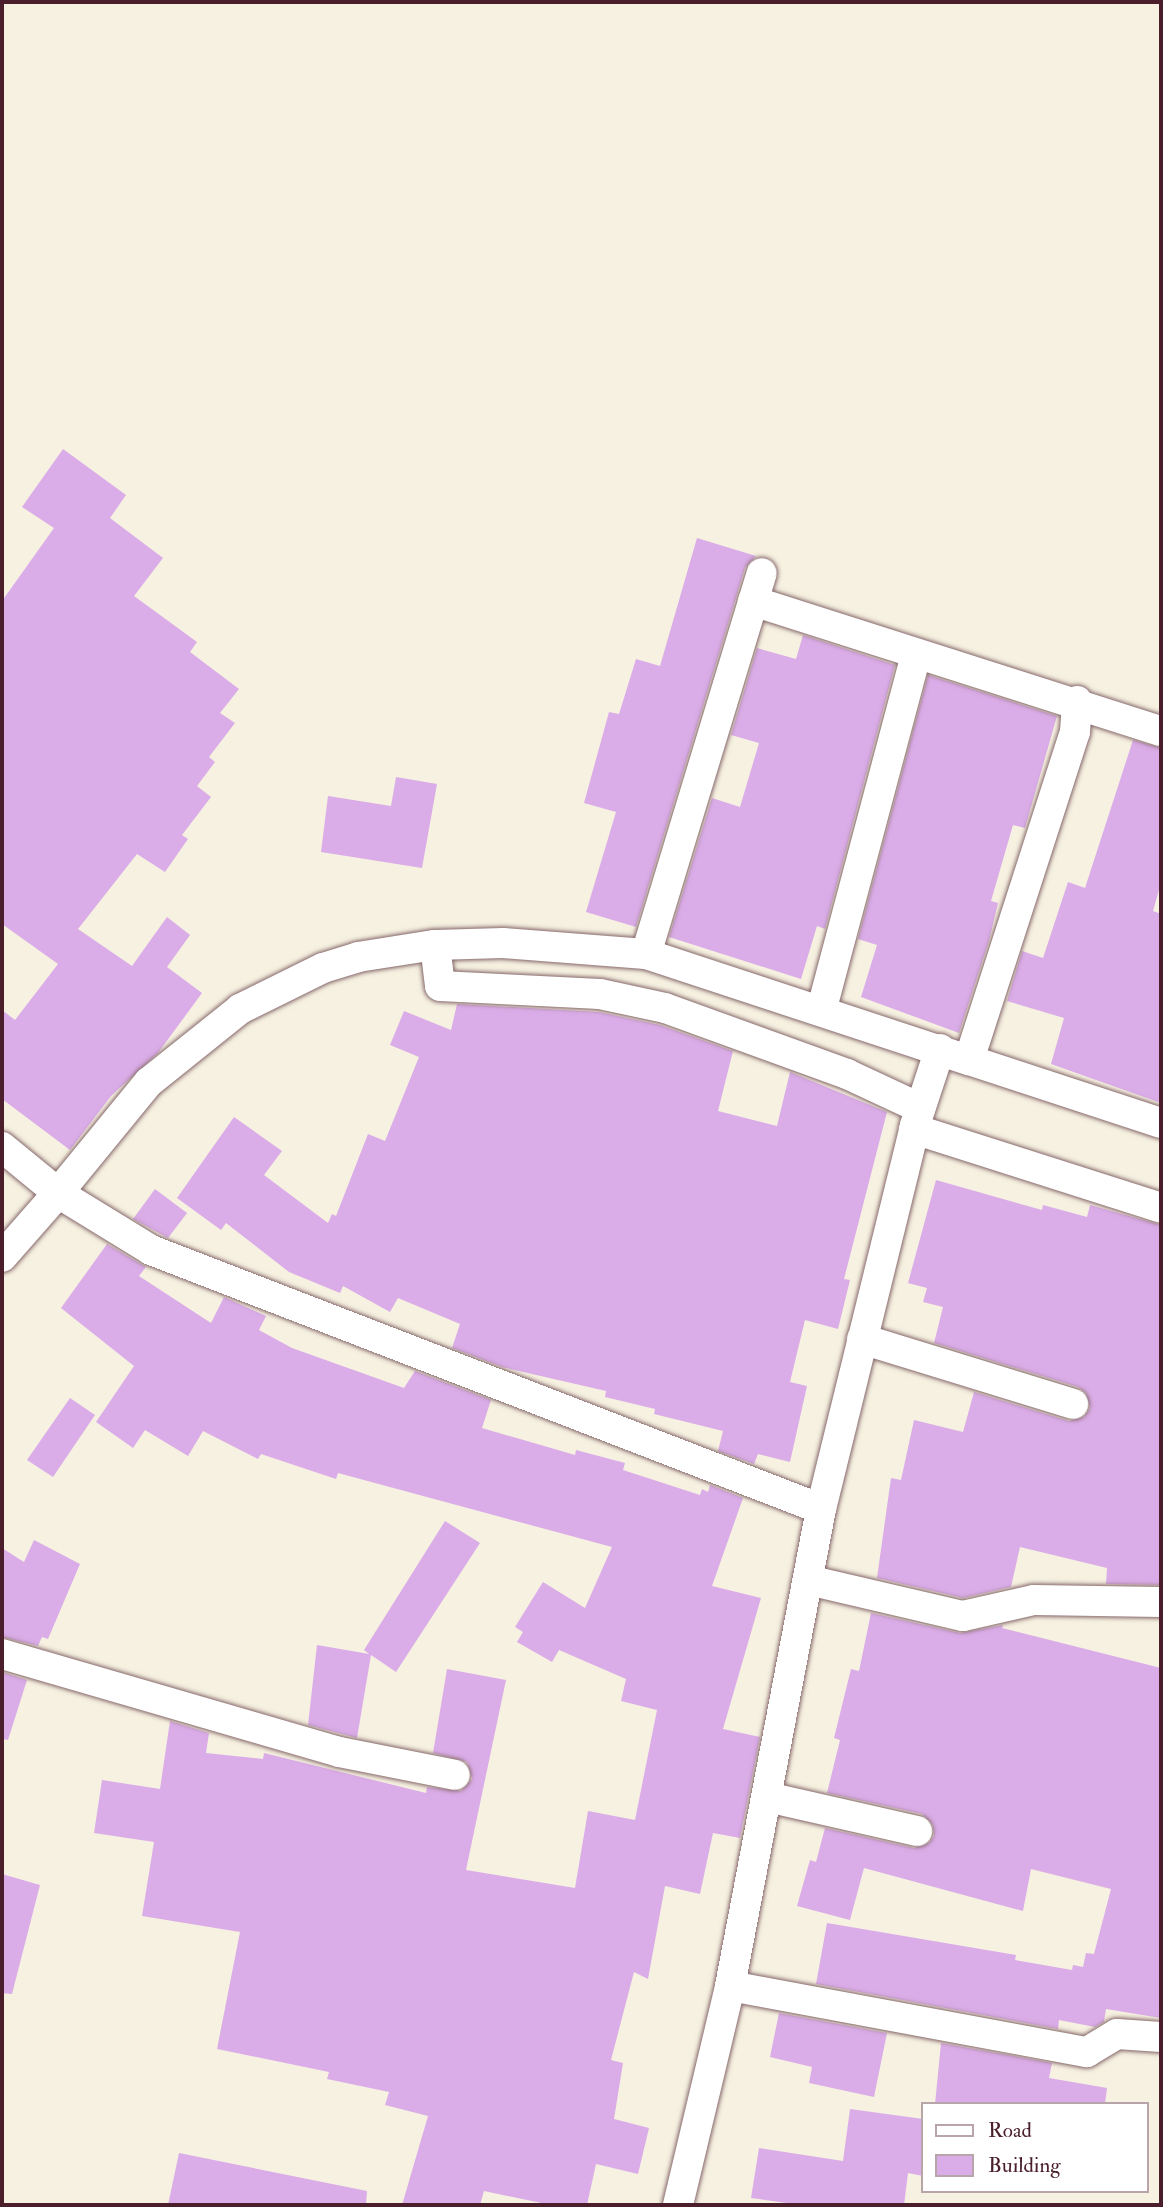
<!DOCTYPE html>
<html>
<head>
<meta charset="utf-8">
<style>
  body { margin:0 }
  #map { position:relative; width:1163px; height:2207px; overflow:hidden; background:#f6f1e1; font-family:"IM FELL Double Pica",serif }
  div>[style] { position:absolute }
  .building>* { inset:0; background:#daade8 }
  .roads { filter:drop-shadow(0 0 2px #86686b) drop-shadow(0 0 2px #86686b) }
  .minor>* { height:30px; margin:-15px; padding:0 15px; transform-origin:15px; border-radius:15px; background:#fff }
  span { translate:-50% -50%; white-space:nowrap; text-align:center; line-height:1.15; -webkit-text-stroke:7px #fff; paint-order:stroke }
  .frame { position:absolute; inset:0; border:4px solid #4a1f2b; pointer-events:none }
  .legend { position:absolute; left:921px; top:2102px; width:228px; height:91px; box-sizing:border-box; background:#fff; border:2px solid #b7a5aa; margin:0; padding:9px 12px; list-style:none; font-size:21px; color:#4a1f2b }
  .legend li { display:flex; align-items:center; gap:14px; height:35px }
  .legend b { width:35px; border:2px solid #b7a5aa }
</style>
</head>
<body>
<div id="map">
  <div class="building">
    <i style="clip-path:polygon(63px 449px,126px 495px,110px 518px,163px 558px,134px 596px,197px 642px,190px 652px,239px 689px,220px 713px,235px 723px,209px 757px,215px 762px,197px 786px,211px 797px,182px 835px,188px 839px,165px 872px,137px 854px,78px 929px,132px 966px,167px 917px,190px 935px,167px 967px,202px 993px,158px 1053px,111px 1096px,70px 1150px,2px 1099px,2px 1010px,15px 1020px,58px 964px,2px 924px,2px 601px,54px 528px,22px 507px)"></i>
    <i style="clip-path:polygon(697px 538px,756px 556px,745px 568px,636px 927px,586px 912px,616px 812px,584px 803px,609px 712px,619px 714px,636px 659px,660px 666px)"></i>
    <i style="clip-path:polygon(803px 635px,895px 665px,825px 929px,817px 926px,801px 979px,669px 937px,712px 798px,740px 807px,759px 743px,731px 735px,757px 648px,796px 659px)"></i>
    <i style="clip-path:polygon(928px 675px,1057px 716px,1025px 828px,1013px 825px,991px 901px,998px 903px,989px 941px,959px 1033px,861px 997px,877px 945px,858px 939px)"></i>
    <i style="clip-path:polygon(1133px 740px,1161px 748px,1161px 883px,1153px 911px,1161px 914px,1161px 1103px,1051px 1064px,1064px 1018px,1007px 1001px,1022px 951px,1043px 958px,1068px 882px,1085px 888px)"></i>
    <i style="clip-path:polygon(396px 777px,437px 784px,422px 868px,321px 852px,328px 796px,391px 806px)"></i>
    <i style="clip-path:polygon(457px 1004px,599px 1012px,660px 1025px,733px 1051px,718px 1111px,777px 1126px,790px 1072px,887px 1112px,844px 1279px,850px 1280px,838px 1329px,805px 1320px,790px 1382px,807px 1386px,790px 1462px,758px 1454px,754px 1464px,718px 1451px,723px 1431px,654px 1414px,655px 1409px,605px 1397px,606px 1391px,502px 1367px,452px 1348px,460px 1324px,398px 1298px,390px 1312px,343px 1286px,340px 1293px,289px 1272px,226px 1223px,221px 1230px,177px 1198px,234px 1117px,282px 1151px,264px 1175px,328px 1223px,332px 1214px,336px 1216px,368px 1134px,385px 1141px,419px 1057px,390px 1045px,404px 1011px,451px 1030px)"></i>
    <i style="clip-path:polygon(936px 1180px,1042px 1210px,1043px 1205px,1087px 1217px,1090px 1205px,1161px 1225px,1161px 1585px,1106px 1584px,1107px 1568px,1020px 1547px,1011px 1587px,963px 1598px,877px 1578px,891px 1478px,901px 1480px,914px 1420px,963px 1432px,974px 1392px,1069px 1421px,1084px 1417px,1090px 1408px,1086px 1393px,1078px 1387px,934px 1343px,943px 1307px,923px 1302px,927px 1288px,908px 1283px)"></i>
    <i style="clip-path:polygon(155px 1189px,187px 1213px,168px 1238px,133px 1219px)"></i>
    <i style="clip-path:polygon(107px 1244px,146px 1267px,139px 1276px,211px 1323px,224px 1297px,266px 1316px,259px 1330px,292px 1348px,404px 1388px,415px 1371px,491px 1400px,482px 1428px,575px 1455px,576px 1450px,625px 1463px,623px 1470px,700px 1495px,702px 1489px,708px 1492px,710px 1485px,743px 1498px,712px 1586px,761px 1598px,723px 1729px,760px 1737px,740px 1838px,713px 1833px,700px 1894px,665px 1886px,648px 1979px,634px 1972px,611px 2060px,623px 2063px,614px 2119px,649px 2128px,638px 2174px,596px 2164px,587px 2205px,551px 2205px,484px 2191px,480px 2205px,402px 2205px,428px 2116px,385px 2105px,389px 2092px,327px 2079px,329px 2072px,217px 2049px,240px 1932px,142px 1916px,154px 1842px,94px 1833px,102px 1780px,160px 1789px,170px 1721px,209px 1733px,206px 1753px,263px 1759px,264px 1753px,426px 1793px,427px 1787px,461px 1791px,472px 1779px,467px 1762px,433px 1753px,447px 1669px,506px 1680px,466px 1870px,575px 1888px,588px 1811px,635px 1820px,657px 1710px,621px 1701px,626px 1679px,559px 1650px,552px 1662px,517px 1642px,523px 1632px,515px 1627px,543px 1582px,585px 1608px,612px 1547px,338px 1473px,336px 1479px,261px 1454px,258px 1459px,203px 1431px,188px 1456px,145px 1430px,133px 1448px,96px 1422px,134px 1366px,61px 1308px)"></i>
    <i style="clip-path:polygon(70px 1398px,95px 1415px,53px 1477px,27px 1460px)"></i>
    <i style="clip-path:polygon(445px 1521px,480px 1543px,396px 1672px,371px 1655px,357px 1738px,308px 1725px,317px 1645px,369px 1654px,364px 1650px)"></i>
    <i style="clip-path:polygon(34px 1540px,80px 1564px,48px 1639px,42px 1637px,38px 1646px,2px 1637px,2px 1548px,24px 1562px)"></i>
    <i style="clip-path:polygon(871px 1613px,960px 1633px,1003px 1625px,1002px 1628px,1161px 1668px,1161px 2018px,1106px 2009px,1104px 2022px,1095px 2027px,1059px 2020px,1058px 2029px,816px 1984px,827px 1923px,1016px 1955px,1015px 1960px,1072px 1970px,1073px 1965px,1083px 1967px,1086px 1953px,1094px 1954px,1111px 1889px,1031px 1869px,1023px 1911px,864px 1868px,850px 1920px,797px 1906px,810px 1860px,816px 1862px,825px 1828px,914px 1848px,929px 1843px,934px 1836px,933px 1825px,922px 1814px,827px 1793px,840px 1740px,834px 1738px,851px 1669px,859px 1671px)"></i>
    <i style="clip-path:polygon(2px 1672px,27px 1680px,8px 1740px,2px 1739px)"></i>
    <i style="clip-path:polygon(2px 1874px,40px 1885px,12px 1994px,2px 1993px)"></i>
    <i style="clip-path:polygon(779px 2013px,887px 2033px,874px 2097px,809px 2083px,812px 2067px,770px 2057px)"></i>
    <i style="clip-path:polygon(941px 2043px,1052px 2063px,1049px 2078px,1107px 2088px,1105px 2104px,935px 2104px)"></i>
    <i style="clip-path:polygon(850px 2109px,923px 2119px,923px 2176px,908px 2173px,904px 2205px,800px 2205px,751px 2198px,759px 2148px,843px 2161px)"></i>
    <i style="clip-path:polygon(179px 2153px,367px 2191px,366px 2205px,168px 2205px)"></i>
  </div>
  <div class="roads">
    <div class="minor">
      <i style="left:753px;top:601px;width:428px;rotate:17.7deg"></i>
      <i style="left:435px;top:945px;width:41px;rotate:83deg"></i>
      <i style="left:440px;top:986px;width:160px;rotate:2.9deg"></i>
      <i style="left:600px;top:994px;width:66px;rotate:12.2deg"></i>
      <i style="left:665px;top:1008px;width:194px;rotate:19.9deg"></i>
      <i style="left:847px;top:1074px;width:81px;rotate:25deg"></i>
      <i style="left:646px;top:954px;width:398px;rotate:-73.1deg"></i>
      <i style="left:822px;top:1008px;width:366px;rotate:-75.1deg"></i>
      <i style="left:969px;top:1060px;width:202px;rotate:18.2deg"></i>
      <i style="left:915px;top:1125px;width:80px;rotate:-71.8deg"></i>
      <i style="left:2px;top:1147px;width:72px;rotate:39.4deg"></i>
      <i style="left:58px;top:1193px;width:85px;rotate:131.2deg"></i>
      <i style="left:862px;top:1339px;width:221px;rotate:17.1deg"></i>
      <i style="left:821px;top:1509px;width:391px;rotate:-76.2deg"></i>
      <i style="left:914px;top:1129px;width:259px;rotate:17.7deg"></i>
      <i style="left:808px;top:1580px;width:159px;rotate:13.1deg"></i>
      <i style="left:963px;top:1616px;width:73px;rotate:-12.7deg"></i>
      <i style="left:1034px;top:1600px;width:127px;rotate:0.9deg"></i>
      <i style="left:2px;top:1654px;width:351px;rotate:16.2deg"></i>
      <i style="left:339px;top:1752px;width:118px;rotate:11.2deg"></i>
      <i style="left:767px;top:1797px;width:154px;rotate:12.8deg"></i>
      <i style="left:730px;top:1986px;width:363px;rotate:10.5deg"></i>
      <i style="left:1087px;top:2052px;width:35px;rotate:-31deg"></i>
      <i style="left:1117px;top:2034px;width:44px;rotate:3.9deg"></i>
      <i style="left:678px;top:2205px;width:225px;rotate:-76.6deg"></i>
      <i style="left:730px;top:1986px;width:486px;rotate:-79.2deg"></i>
      <i style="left:821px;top:1509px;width:718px;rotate:-158.87deg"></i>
      <i style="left:151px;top:1250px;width:109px;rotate:-148.5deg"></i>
      <i style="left:58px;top:1193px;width:144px;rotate:-50.7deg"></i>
      <i style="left:149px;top:1082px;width:117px;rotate:-38.7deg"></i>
      <i style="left:240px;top:1009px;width:93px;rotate:-26.3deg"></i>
      <i style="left:323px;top:968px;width:37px;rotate:-17deg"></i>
      <i style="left:358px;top:957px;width:78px;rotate:-8.9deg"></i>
      <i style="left:435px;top:945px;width:68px;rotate:-1.7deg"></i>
      <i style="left:503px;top:943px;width:143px;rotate:4.4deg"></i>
      <i style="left:646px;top:954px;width:340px;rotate:18.2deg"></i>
      <i style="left:969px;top:1060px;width:345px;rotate:-72.1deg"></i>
      <i style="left:1075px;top:732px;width:31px;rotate:-86deg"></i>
    </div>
  </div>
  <div class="frame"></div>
  <ul class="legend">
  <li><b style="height:9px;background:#fff"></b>Road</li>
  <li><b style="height:19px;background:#daade8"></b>Building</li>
  </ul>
</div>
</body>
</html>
